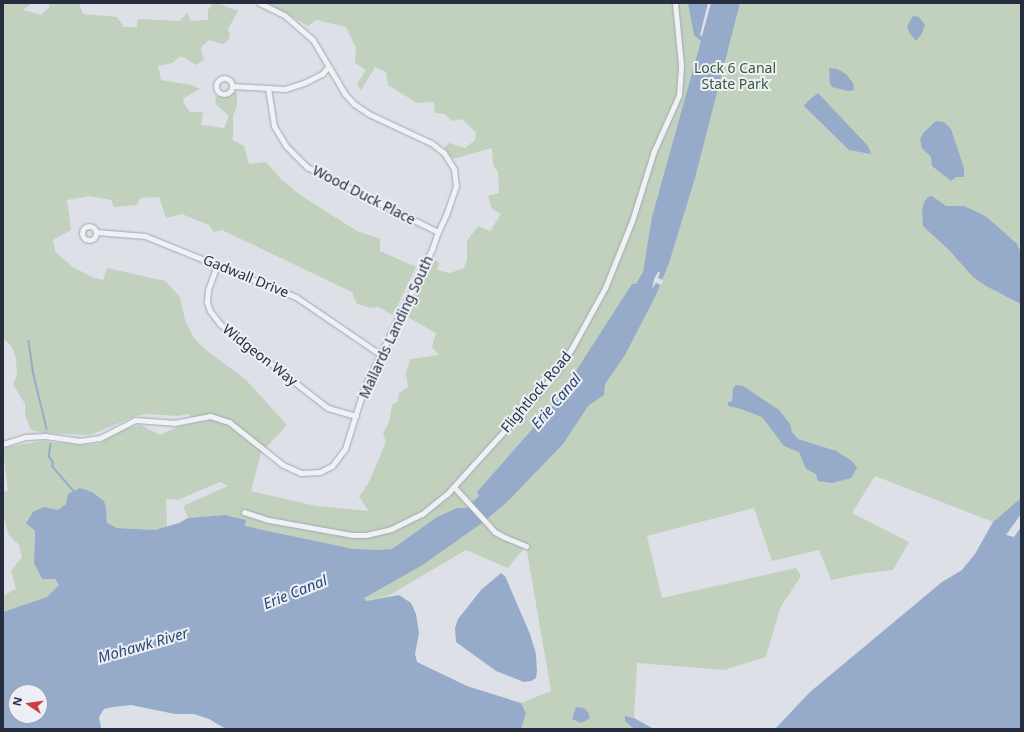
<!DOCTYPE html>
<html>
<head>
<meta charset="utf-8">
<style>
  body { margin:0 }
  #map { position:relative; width:1024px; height:732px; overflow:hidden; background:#dde0e7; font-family:"Noto Sans",sans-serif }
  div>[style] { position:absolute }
  .green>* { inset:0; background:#c1d1bd }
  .water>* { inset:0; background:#96abc9 }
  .pier>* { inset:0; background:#dde0e7 }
  .stream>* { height:1.5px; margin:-0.75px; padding:0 0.75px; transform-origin:0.75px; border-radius:0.75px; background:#96abc9 }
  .roads { filter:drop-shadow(0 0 1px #a2a7b1) drop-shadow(0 0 1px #a2a7b1) }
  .minor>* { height:5px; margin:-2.5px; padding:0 2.5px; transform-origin:2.5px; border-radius:2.5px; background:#eff1f5 }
  .minor>.ring { margin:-2.5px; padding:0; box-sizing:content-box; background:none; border:5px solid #eff1f5; border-radius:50% }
  span { translate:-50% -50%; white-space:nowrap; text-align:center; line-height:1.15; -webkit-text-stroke:4px #eceff5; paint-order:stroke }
  .park-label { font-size:14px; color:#375a33 }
  .street-label { font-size:14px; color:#262d3e }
  .water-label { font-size:15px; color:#2f4873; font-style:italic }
  .frame { position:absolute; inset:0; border:4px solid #262d3e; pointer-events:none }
  .north { position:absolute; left:8px; top:684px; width:40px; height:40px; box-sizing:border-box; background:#eceff5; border:1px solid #9da1ac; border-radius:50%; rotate:283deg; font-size:11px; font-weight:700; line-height:16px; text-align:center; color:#262d3e }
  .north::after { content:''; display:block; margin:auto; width:14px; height:18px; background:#d23c47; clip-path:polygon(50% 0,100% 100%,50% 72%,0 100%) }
</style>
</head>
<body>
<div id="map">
  <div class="green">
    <i style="clip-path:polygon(3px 3px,32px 3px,23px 10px,41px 15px,49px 8px,49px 3px,79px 3px,83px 14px,117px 17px,124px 27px,137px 27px,138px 19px,180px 21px,187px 13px,191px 21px,208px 20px,208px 10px,212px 4px,220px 4px,238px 11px,228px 29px,230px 34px,229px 39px,223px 44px,209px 40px,202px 46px,201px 49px,204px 60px,196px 65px,181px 56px,172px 63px,158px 66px,161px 80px,192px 85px,200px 89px,184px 98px,183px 102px,190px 112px,203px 112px,201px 125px,224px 128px,229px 116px,216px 104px,215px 97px,237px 92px,237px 105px,233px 116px,233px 140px,244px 146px,249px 164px,266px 162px,282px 180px,300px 195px,357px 231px,380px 239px,380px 251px,416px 267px,393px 315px,378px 307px,371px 308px,357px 304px,352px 292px,222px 230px,214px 232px,209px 225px,182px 214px,166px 218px,159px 197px,140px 198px,137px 205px,114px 207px,111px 200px,90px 196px,67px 200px,71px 230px,53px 240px,55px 251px,71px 266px,92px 277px,103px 280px,107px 268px,165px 281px,180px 297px,185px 320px,194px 338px,206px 350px,245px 379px,287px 425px,261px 453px,251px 491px,316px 506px,369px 511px,359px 497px,369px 482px,386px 442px,383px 434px,389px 422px,392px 405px,398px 401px,399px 393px,408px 387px,406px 373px,410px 359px,439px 355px,432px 347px,436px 333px,406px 316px,433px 257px,439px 263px,437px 270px,450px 273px,464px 268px,467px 260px,467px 241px,478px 226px,490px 231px,501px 214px,492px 209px,488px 196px,499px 193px,498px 172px,493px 165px,492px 148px,453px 159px,444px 148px,449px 143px,465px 148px,475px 140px,476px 133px,462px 119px,452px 121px,445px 114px,435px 113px,434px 102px,417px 103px,388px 85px,386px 72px,375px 67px,361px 90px,357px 84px,366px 70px,355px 63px,356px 48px,346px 27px,316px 20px,308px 26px,268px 3px,1021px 3px,1021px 498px,993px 522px,875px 476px,852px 513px,909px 542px,893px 570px,860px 574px,831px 580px,819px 550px,772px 561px,754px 508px,647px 536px,662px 598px,796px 568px,801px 576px,780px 608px,766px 657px,724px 670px,637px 663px,634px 718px,629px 716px,634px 729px,521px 729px,526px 713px,521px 703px,551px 691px,526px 546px,508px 568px,466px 550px,388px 596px,366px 601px,289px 535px,244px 526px,245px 520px,225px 515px,188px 518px,183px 506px,228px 486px,220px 482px,178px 500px,166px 499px,167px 527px,155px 530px,117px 528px,107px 524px,106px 508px,66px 504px,35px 531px,34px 554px,60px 585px,47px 597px,3px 612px,3px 596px,16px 589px,11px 571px,22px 557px,19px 545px,9px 535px,3px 515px,3px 492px,8px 491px,3px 448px,41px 441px,81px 445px,98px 444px,127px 428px,140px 425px,160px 435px,177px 427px,192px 423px,190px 414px,177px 416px,148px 414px,136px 416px,90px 435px,44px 433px,31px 430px,25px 415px,25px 404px,13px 384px,17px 375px,16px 359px,12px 347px,3px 338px)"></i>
  </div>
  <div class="water">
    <i style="clip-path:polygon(evenodd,688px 3px,740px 3px,695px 178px,669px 263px,656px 295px,625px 355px,605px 384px,604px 395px,588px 406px,563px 444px,506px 503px,482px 523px,421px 566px,364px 598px,366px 601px,399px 595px,411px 603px,416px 614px,419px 633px,415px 654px,417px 662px,467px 686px,521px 703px,526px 713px,521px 729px,226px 729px,209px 719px,194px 714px,175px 714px,131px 705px,113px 707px,104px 709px,99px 717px,101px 727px,99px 729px,3px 729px,3px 612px,47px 597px,59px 585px,55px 579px,42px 579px,34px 563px,35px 531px,26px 523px,33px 512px,44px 507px,58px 510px,66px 504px,68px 494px,80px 488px,92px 492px,104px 501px,106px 508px,107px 523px,117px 528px,155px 530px,179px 523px,188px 518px,225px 515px,246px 520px,245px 526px,353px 549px,378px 550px,392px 549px,437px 517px,457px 508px,466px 508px,479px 496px,477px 492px,556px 402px,632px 284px,636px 284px,643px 272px,652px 217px,701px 41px,694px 35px,688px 3px,16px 692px,40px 692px,40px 716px,16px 716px,16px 692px)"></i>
    <i style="clip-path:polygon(913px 16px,919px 17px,925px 25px,921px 35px,916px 41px,909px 32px,907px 26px)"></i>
    <i style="clip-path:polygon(829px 68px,837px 69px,846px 74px,853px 83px,854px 90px,848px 91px,832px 87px,830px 83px)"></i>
    <i style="clip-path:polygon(818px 93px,868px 146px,871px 154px,849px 150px,804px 106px,808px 101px)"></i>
    <i style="clip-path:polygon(936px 121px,944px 122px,951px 129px,964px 168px,964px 177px,956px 177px,951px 181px,932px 166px,931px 157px,922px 148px,920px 139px,924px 132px)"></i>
    <i style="clip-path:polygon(932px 196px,946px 206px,964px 206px,979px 213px,988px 218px,1017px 244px,1021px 253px,1021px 304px,986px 286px,973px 277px,950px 251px,923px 226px,922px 210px,924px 202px,928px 197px)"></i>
    <i style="clip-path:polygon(736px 385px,743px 386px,779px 410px,790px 424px,792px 432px,798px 439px,836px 451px,852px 461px,857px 468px,851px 478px,832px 483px,818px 481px,816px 474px,806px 469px,799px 452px,784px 446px,762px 417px,741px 409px,729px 406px,727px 403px,732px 401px,733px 388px)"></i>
    <i style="clip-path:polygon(1021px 498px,1021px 514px,1006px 535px,1014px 537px,1021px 527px,1021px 729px,775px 729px,810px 692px,942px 582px,962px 570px,975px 554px,993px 522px)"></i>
    <i style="clip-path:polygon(501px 573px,505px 576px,530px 634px,536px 654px,537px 671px,536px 678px,531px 681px,524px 682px,496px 671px,456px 642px,455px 628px,458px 619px,481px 590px)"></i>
    <i style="clip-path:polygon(576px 707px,584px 708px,588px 712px,590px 718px,581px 723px,572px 719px)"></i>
    <i style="clip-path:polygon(625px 716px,634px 718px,654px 729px,634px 729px,625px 721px)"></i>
  </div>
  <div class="pier">
    <i style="clip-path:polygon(708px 3px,711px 3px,702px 36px,700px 35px)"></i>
    <i style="clip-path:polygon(658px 272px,660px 272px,658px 278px,663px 280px,661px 285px,656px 283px,652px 289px,654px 279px)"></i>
  </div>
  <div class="stream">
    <i style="left:29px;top:341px;width:30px;rotate:82deg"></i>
    <i style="left:33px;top:371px;width:60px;rotate:76.4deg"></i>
    <i style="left:51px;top:444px;width:12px;rotate:99deg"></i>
    <i style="left:49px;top:456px;width:7px;rotate:56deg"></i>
    <i style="left:53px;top:462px;width:5px;rotate:90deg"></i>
    <i style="left:53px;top:467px;width:33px;rotate:49deg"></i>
  </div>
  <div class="roads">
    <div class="minor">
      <i class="ring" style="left:216px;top:78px;width:11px;height:11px"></i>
      <i style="left:232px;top:86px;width:53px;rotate:3.2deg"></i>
      <i style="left:285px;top:89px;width:20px;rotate:-18deg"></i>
      <i style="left:304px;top:83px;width:20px;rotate:-27deg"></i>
      <i style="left:322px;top:74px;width:9px;rotate:-49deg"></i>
      <i style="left:268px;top:88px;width:38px;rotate:81deg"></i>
      <i style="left:274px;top:126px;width:23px;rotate:59deg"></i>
      <i style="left:286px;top:146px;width:30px;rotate:45deg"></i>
      <i style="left:307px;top:167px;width:146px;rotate:26.4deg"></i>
      <i class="ring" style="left:82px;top:226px;width:9px;height:9px"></i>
      <i style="left:96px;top:232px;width:49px;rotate:4.7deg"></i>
      <i style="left:145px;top:236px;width:163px;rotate:22deg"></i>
      <i style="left:296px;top:297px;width:103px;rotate:34.3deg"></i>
      <i style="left:217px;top:265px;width:27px;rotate:110deg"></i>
      <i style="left:208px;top:290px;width:12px;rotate:95deg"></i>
      <i style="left:207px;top:302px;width:9px;rotate:72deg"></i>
      <i style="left:210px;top:311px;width:16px;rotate:52deg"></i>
      <i style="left:220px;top:324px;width:137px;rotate:37.9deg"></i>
      <i style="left:328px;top:408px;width:29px;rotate:16deg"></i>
      <i style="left:3px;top:444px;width:24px;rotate:-17deg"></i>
      <i style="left:26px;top:437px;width:19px;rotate:-3deg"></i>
      <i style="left:45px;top:436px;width:34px;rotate:8deg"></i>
      <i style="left:79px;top:441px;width:21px;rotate:-8deg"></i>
      <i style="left:100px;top:438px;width:39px;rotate:-27deg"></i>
      <i style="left:135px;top:420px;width:39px;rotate:4deg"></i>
      <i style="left:174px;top:423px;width:37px;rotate:-11deg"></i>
      <i style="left:210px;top:416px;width:20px;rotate:18deg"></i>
      <i style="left:229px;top:422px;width:69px;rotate:38.5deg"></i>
      <i style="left:283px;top:465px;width:20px;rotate:24deg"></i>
      <i style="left:301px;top:473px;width:19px;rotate:-3deg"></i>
      <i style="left:320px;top:472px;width:13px;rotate:-27deg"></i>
      <i style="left:332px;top:466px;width:21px;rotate:-53deg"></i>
      <i style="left:345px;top:449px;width:64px;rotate:-72.7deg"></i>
      <i style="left:364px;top:388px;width:155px;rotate:-63.9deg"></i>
      <i style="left:432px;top:249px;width:18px;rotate:-71deg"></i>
      <i style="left:438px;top:232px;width:19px;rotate:-65deg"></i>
      <i style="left:446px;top:215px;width:31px;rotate:-71deg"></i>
      <i style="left:456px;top:186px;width:17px;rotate:-97deg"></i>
      <i style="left:454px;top:169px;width:19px;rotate:-122deg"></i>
      <i style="left:444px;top:153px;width:16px;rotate:-142deg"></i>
      <i style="left:431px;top:143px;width:68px;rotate:-154.9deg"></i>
      <i style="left:369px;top:114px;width:18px;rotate:-146deg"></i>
      <i style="left:354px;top:104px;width:13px;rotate:-132deg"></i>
      <i style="left:345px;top:94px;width:63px;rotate:-120.7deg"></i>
      <i style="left:313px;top:40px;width:38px;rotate:-139deg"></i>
      <i style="left:284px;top:15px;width:28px;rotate:-154deg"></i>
      <i style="left:454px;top:487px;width:61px;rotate:47.7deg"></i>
      <i style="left:495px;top:532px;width:10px;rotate:29deg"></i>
      <i style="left:504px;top:537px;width:24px;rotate:22deg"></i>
      <i style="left:244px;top:512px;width:26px;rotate:18deg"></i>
      <i style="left:269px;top:520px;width:84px;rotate:10.2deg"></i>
      <i style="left:352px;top:535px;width:14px"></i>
      <i style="left:366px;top:535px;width:26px;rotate:-13deg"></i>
      <i style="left:391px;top:529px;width:34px;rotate:-26deg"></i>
      <i style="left:422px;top:514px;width:32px;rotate:-39deg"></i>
      <i style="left:447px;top:494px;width:132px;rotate:-47.8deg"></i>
      <i style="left:536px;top:396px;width:38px;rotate:-50deg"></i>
      <i style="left:560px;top:367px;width:22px;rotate:-58deg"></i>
      <i style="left:572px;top:348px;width:68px;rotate:-61.2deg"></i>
      <i style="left:605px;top:288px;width:72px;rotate:-68.1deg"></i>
      <i style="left:632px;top:221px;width:73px;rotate:-72.6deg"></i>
      <i style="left:654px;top:151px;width:61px;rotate:-65.9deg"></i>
      <i style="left:679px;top:95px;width:30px;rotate:-86deg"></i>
      <i style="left:681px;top:65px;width:62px;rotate:-95.5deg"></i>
    </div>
  </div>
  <div class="park-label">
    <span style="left:735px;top:76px">Lock 6 Canal<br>State Park</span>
  </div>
  <div class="street-label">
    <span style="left:364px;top:195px;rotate:27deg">Wood Duck Place</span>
    <span style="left:246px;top:276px;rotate:22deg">Gadwall Drive</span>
    <span style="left:396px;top:327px;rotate:-65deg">Mallards Landing South</span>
    <span style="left:260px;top:355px;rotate:38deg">Widgeon Way</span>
    <span style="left:536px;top:392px;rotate:-50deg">Flightlock Road</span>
  </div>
  <div class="water-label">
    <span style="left:556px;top:401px;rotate:-49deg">Erie Canal</span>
    <span style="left:295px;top:592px;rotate:-22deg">Erie Canal</span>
    <span style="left:143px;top:645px;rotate:-16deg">Mohawk River</span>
  </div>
  <div class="frame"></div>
  <div class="north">N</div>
</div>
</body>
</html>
